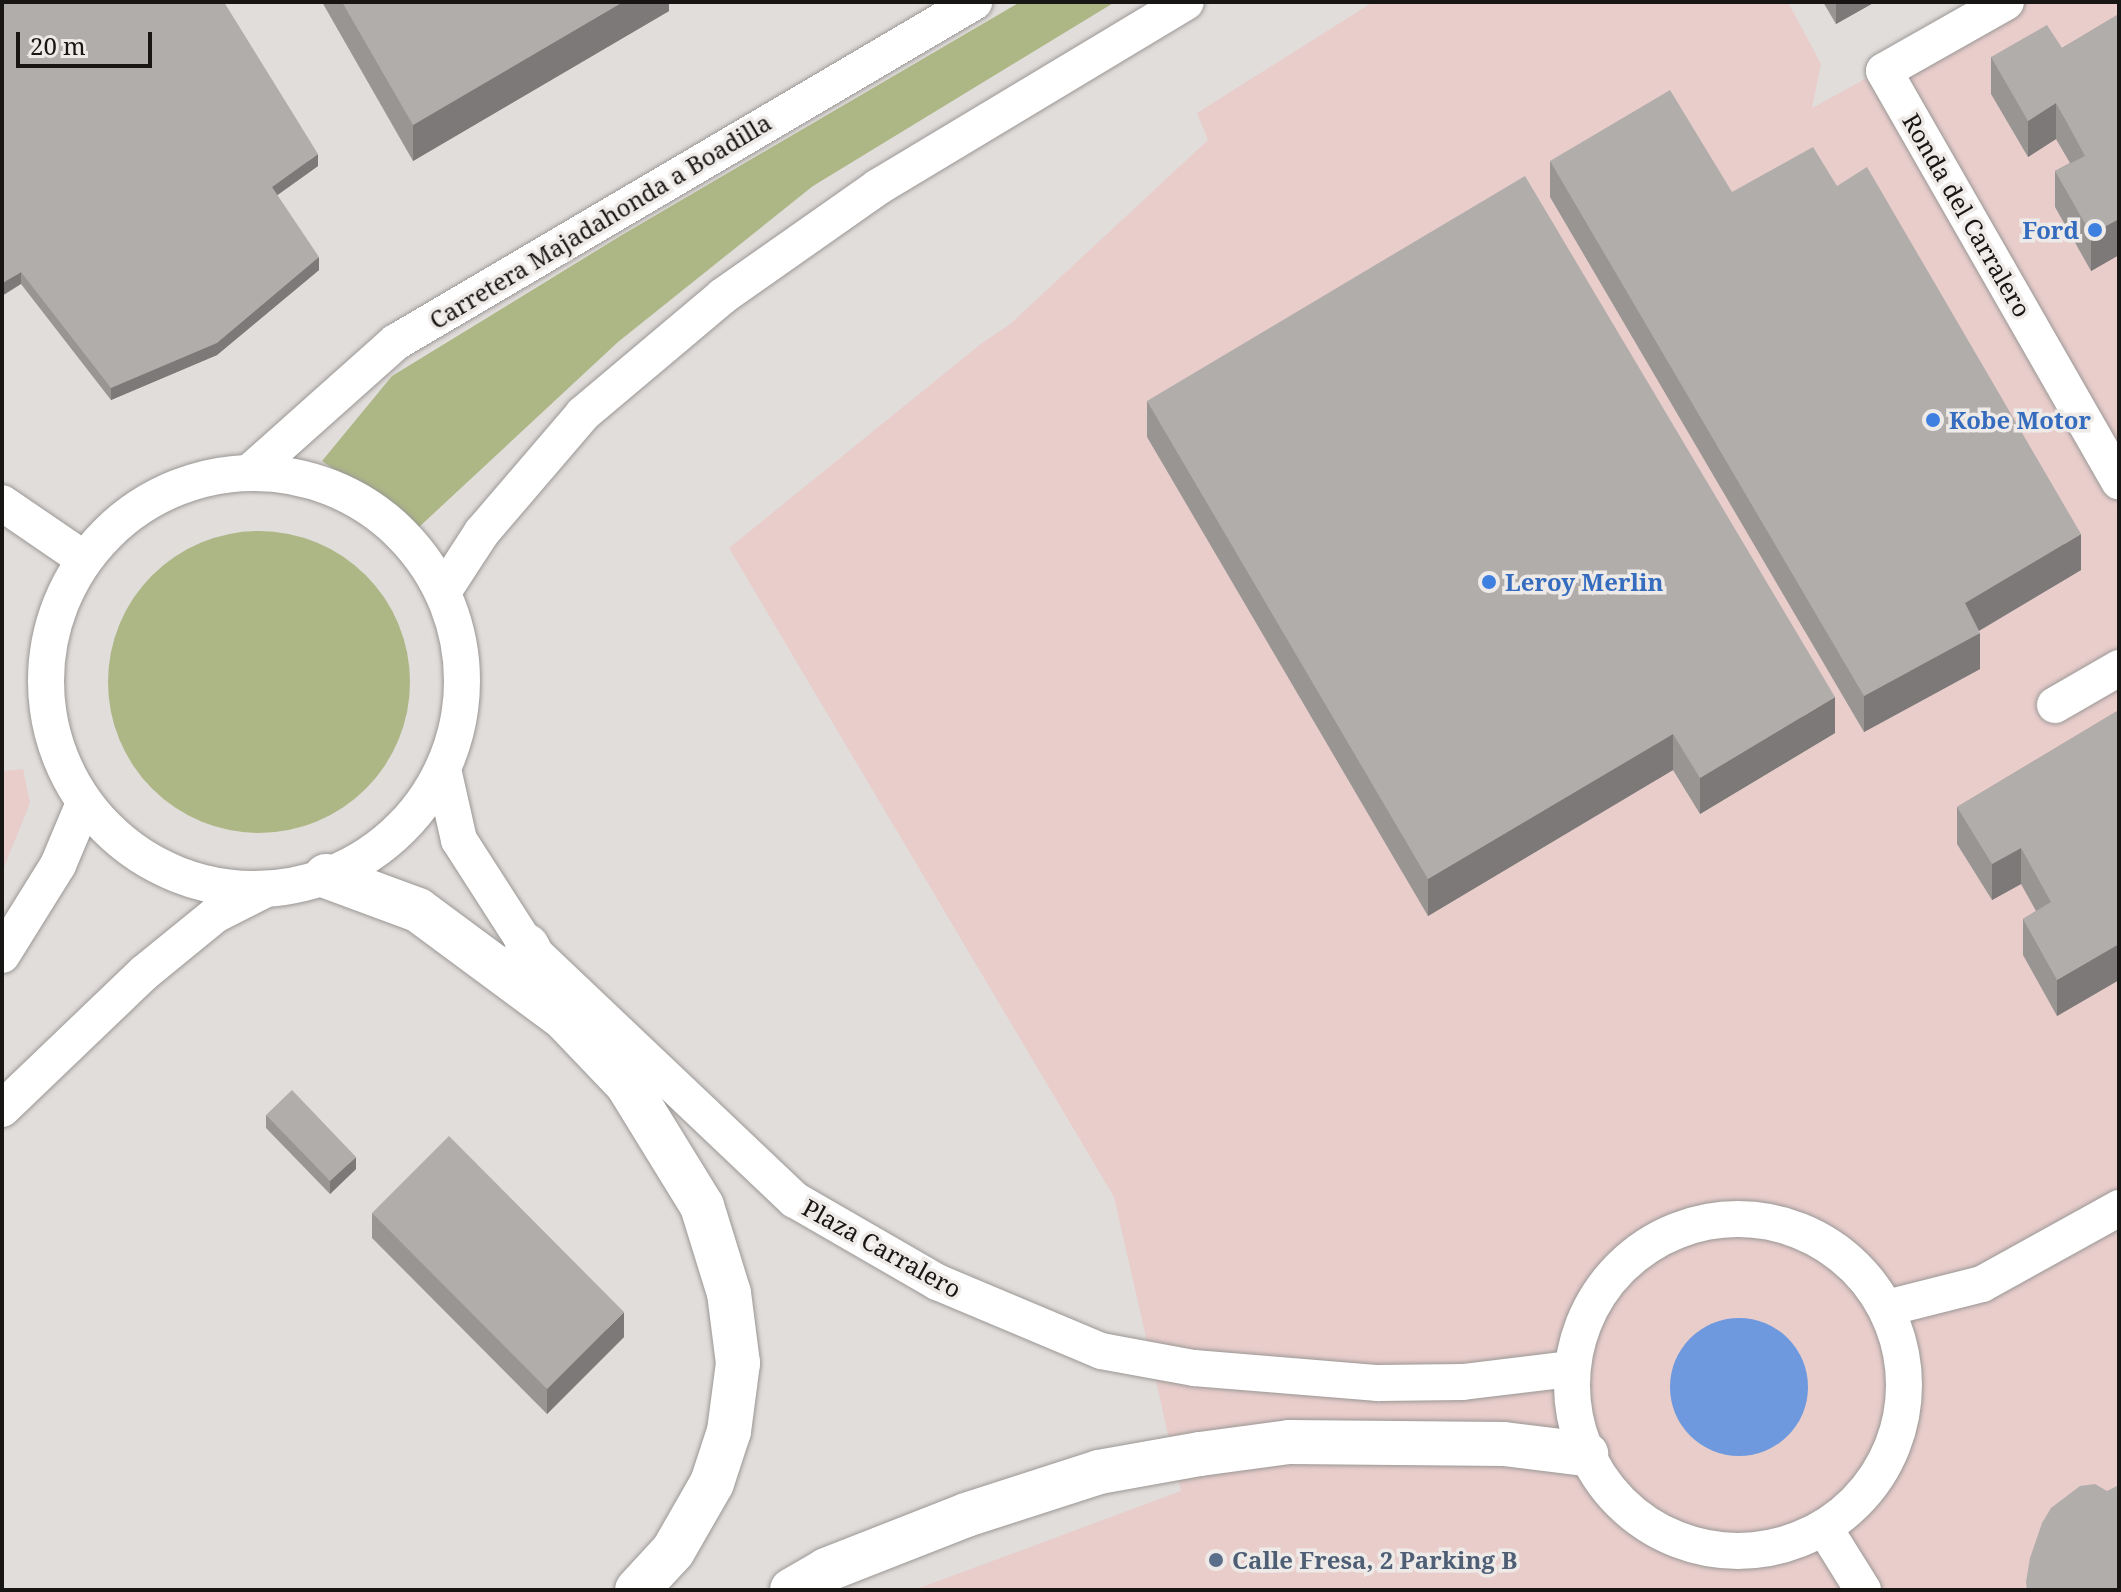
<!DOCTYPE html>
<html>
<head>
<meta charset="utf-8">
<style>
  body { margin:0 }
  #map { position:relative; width:2121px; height:1592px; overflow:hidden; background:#e1dddb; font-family:"Noto Serif",serif }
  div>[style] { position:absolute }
  .commercial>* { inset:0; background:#e8cdcb }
  .green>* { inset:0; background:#adb785 }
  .round { border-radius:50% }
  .water>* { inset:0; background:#6e99de }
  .roads { filter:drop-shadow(0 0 2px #9a9795) drop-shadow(0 0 2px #9a9795) }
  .street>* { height:36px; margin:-18px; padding:0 18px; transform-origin:18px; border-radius:18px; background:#fff }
  .street>.ring { margin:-18px; padding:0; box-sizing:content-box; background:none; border:36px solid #fff; border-radius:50% }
  .highway>* { height:44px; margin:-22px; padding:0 22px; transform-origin:22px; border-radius:22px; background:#fff }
  .wall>* { inset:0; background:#989593 }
  .shaded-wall>* { inset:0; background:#7c7978 }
  .building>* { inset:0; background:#b1adab }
  .dots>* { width:22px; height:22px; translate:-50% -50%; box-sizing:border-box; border:4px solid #eeeae8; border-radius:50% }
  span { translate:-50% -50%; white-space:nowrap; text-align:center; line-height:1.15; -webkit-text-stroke:7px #eeeae8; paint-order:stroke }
  .street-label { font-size:24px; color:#171615 }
  .shop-label { font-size:24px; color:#366cbe; font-weight:700 }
  .right { translate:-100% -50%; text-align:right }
  .left { translate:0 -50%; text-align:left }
  .service-label { font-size:24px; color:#4e5e75; font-weight:700 }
  .frame { position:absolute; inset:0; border:4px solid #171615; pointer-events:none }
  .scale { position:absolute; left:16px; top:32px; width:136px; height:36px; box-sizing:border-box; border:4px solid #171615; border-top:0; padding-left:10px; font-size:24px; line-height:28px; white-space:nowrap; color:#171615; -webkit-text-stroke:6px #eeeae8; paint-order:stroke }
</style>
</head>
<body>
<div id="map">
  <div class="commercial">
    <i style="clip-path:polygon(1373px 2px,1788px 2px,1821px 64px,1812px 108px,2006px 2px,2119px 2px,2119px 1590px,914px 1590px,1181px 1491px,1114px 1197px,729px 548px,982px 343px,1009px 325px,1208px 140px,1197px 113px)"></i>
    <i style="clip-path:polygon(23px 769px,30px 803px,2px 872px,2px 771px)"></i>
  </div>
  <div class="green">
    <i style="clip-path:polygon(1020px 2px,1115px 2px,813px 186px,618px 342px,418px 528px,322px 461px,392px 376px,622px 235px)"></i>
    <i class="round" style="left:108px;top:531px;width:302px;height:302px"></i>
  </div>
  <div class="water">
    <i class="round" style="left:1670px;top:1318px;width:138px;height:138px"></i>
  </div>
  <div class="roads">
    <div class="street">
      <i style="left:2006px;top:2px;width:140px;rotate:150.5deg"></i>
      <i style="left:1884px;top:71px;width:473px;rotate:60.2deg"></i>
      <i style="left:250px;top:472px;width:195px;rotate:-41.7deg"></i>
      <i style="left:396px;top:342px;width:671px;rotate:-30.47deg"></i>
      <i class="ring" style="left:46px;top:473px;width:380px;height:380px"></i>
      <i style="left:2px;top:503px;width:99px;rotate:34.3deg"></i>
      <i style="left:443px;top:592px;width:72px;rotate:-57deg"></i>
      <i style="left:482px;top:532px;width:155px;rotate:-49.4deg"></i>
      <i style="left:583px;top:414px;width:183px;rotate:-40.1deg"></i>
      <i style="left:723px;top:296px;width:189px;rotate:-35.1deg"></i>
      <i style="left:878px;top:187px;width:359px;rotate:-31deg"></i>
      <i style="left:2055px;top:705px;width:74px;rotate:-30deg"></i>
      <i style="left:443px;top:769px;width:73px;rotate:77.3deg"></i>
      <i style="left:459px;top:840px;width:126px;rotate:57.3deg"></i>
      <i style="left:527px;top:946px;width:369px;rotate:43.5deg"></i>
      <i style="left:795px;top:1200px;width:164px;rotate:30deg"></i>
      <i style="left:937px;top:1282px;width:178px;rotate:22.8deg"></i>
      <i style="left:1101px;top:1351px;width:95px;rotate:10.4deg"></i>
      <i style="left:1194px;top:1368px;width:185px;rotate:4.7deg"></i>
      <i style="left:1378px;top:1383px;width:85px;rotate:-0.7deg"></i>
      <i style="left:1463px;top:1382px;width:109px;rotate:-6.9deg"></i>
      <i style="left:2px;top:955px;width:106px;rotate:-58.1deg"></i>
      <i style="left:58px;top:865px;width:67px;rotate:-67.2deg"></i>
      <i style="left:2px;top:1109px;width:197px;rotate:-43.8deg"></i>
      <i style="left:144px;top:973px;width:92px;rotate:-39.2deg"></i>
      <i style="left:215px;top:915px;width:57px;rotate:-27deg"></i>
      <i class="ring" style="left:1572px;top:1219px;width:296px;height:296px"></i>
      <i style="left:1887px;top:1308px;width:98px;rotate:-14.2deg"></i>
      <i style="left:1982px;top:1284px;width:157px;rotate:-29deg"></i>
      <i style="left:1825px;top:1529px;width:72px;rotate:58.1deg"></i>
    </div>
    <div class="highway">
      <i style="left:326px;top:876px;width:98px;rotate:20.3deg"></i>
      <i style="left:418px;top:910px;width:182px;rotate:36.5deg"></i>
      <i style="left:564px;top:1018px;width:91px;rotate:46.3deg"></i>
      <i style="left:627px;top:1084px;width:143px;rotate:58.4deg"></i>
      <i style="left:702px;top:1206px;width:91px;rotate:72.8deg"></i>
      <i style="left:729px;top:1293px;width:71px;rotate:82.7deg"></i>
      <i style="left:738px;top:1363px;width:69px;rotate:97.5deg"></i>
      <i style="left:729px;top:1431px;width:55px;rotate:108.1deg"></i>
      <i style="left:712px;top:1483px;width:78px;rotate:119.8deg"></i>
      <i style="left:673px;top:1551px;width:53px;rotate:132.7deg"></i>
      <i style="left:527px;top:946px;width:71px;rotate:62.4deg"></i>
      <i style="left:792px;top:1590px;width:39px;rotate:-30deg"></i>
      <i style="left:826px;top:1570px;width:150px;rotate:-21.4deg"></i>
      <i style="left:966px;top:1515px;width:140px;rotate:-17.9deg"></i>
      <i style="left:1099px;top:1472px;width:103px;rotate:-10.1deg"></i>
      <i style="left:1200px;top:1454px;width:90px;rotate:-7.7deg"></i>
      <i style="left:1289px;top:1442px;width:215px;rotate:0.5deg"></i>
      <i style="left:1504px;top:1444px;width:83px;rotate:7deg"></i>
    </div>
  </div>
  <div class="wall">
    <i style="clip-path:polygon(2px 2px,318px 166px,277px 195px,319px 270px,217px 355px,111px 400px,21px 284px)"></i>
    <i style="clip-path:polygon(322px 2px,669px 2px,669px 11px,413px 161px)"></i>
    <i style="clip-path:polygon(1823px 2px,1875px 2px,1836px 24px)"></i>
    <i style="clip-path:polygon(2119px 14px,2119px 255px,2091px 271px,2055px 207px,2055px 171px,2070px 163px,2056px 139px,2028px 157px,1991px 94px,1991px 57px,2062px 48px)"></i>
    <i style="clip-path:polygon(1550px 161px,1732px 192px,1837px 186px,2081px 570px,1979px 631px,1980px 669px,1864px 732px,1550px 197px)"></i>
    <i style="clip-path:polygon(1147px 401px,1835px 733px,1700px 814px,1673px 770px,1428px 916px,1147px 437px)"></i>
    <i style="clip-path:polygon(2119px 710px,2119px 980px,2057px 1016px,2023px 955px,2023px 919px,2036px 911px,2021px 884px,1992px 900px,1957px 844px,1957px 807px)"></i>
    <i style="clip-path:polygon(266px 1115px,356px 1169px,330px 1194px,266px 1128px)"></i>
    <i style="clip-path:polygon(372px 1213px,624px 1337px,547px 1414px,372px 1238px)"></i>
  </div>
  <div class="shaded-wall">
    <i style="clip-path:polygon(623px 2px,669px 2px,669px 11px,413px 161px,413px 125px)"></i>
    <i style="clip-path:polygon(1836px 2px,1875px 2px,1836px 24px)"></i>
    <i style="clip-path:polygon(2056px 103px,2056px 139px,2028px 157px,2028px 121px)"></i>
    <i style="clip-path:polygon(318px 154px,318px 166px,272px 199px,272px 187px)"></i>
    <i style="clip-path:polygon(2119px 219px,2119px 255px,2091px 271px,2091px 234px)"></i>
    <i style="clip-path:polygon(319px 257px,319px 270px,217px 355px,111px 400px,111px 388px)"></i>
    <i style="clip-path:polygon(21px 272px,21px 284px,2px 296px,2px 283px)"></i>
    <i style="clip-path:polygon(2081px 534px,2081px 570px,1965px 639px,1965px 603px)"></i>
    <i style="clip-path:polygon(1980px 633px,1980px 669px,1864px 732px,1864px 696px)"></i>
    <i style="clip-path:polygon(1835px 697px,1835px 733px,1700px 814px,1700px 778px)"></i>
    <i style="clip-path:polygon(1673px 734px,1673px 770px,1428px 916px,1428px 879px)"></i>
    <i style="clip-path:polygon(2021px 848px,2021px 884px,1992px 900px,1992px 864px)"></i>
    <i style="clip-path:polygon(2119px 944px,2119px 980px,2057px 1016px,2057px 980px)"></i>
    <i style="clip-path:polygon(356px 1157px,356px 1169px,330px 1194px,330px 1181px)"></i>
    <i style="clip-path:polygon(624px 1312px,624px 1337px,547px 1414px,547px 1389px)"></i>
  </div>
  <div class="building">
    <i style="clip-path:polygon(2px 2px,224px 2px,318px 154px,272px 187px,319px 257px,217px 343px,111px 388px,21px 272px,2px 283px)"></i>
    <i style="clip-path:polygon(342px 2px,623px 2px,413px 125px)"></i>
    <i style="clip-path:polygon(2119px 14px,2119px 219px,2091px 234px,2055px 171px,2085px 156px,2071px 130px,2056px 103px,2028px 121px,1991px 57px,2047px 25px,2062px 48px)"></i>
    <i style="clip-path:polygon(1670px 90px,1732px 192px,1813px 147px,1837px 186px,1867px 167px,2081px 534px,1965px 603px,1980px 633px,1864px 696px,1550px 161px)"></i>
    <i style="clip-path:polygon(1525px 176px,1835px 697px,1700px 778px,1673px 734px,1428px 879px,1147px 401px)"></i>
    <i style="clip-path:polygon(2119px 710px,2119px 944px,2057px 980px,2023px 919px,2051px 902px,2021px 848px,1992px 864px,1957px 807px)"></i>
    <i style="clip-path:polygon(292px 1090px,356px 1157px,330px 1181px,266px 1115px)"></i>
    <i style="clip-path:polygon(449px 1136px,624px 1312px,547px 1389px,372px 1213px)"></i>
    <i style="clip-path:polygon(2095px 1484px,2107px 1491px,2119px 1485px,2119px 1590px,2027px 1590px,2026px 1582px,2030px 1558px,2042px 1523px,2051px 1508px,2080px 1486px)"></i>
  </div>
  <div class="dots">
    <i style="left:2095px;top:230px;background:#3f7fe0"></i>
    <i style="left:1933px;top:420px;background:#3f7fe0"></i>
    <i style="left:1489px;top:582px;background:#3f7fe0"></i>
    <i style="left:1216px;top:1560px;background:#5c6f8a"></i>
  </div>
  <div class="street-label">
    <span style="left:1967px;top:215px;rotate:60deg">Ronda del Carralero</span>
    <span style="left:600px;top:221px;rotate:-31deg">Carretera Majadahonda a Boadilla</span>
    <span style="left:882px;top:1248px;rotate:29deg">Plaza Carralero</span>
  </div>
  <div class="shop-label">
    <span class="right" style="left:2079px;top:230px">Ford</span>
    <span class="left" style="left:1949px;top:420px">Kobe Motor</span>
    <span class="left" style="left:1505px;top:582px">Leroy Merlin</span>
  </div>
  <div class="service-label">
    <span class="left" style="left:1232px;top:1560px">Calle Fresa, 2 Parking B</span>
  </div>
  <div class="frame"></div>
  <div class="scale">20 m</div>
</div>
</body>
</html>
